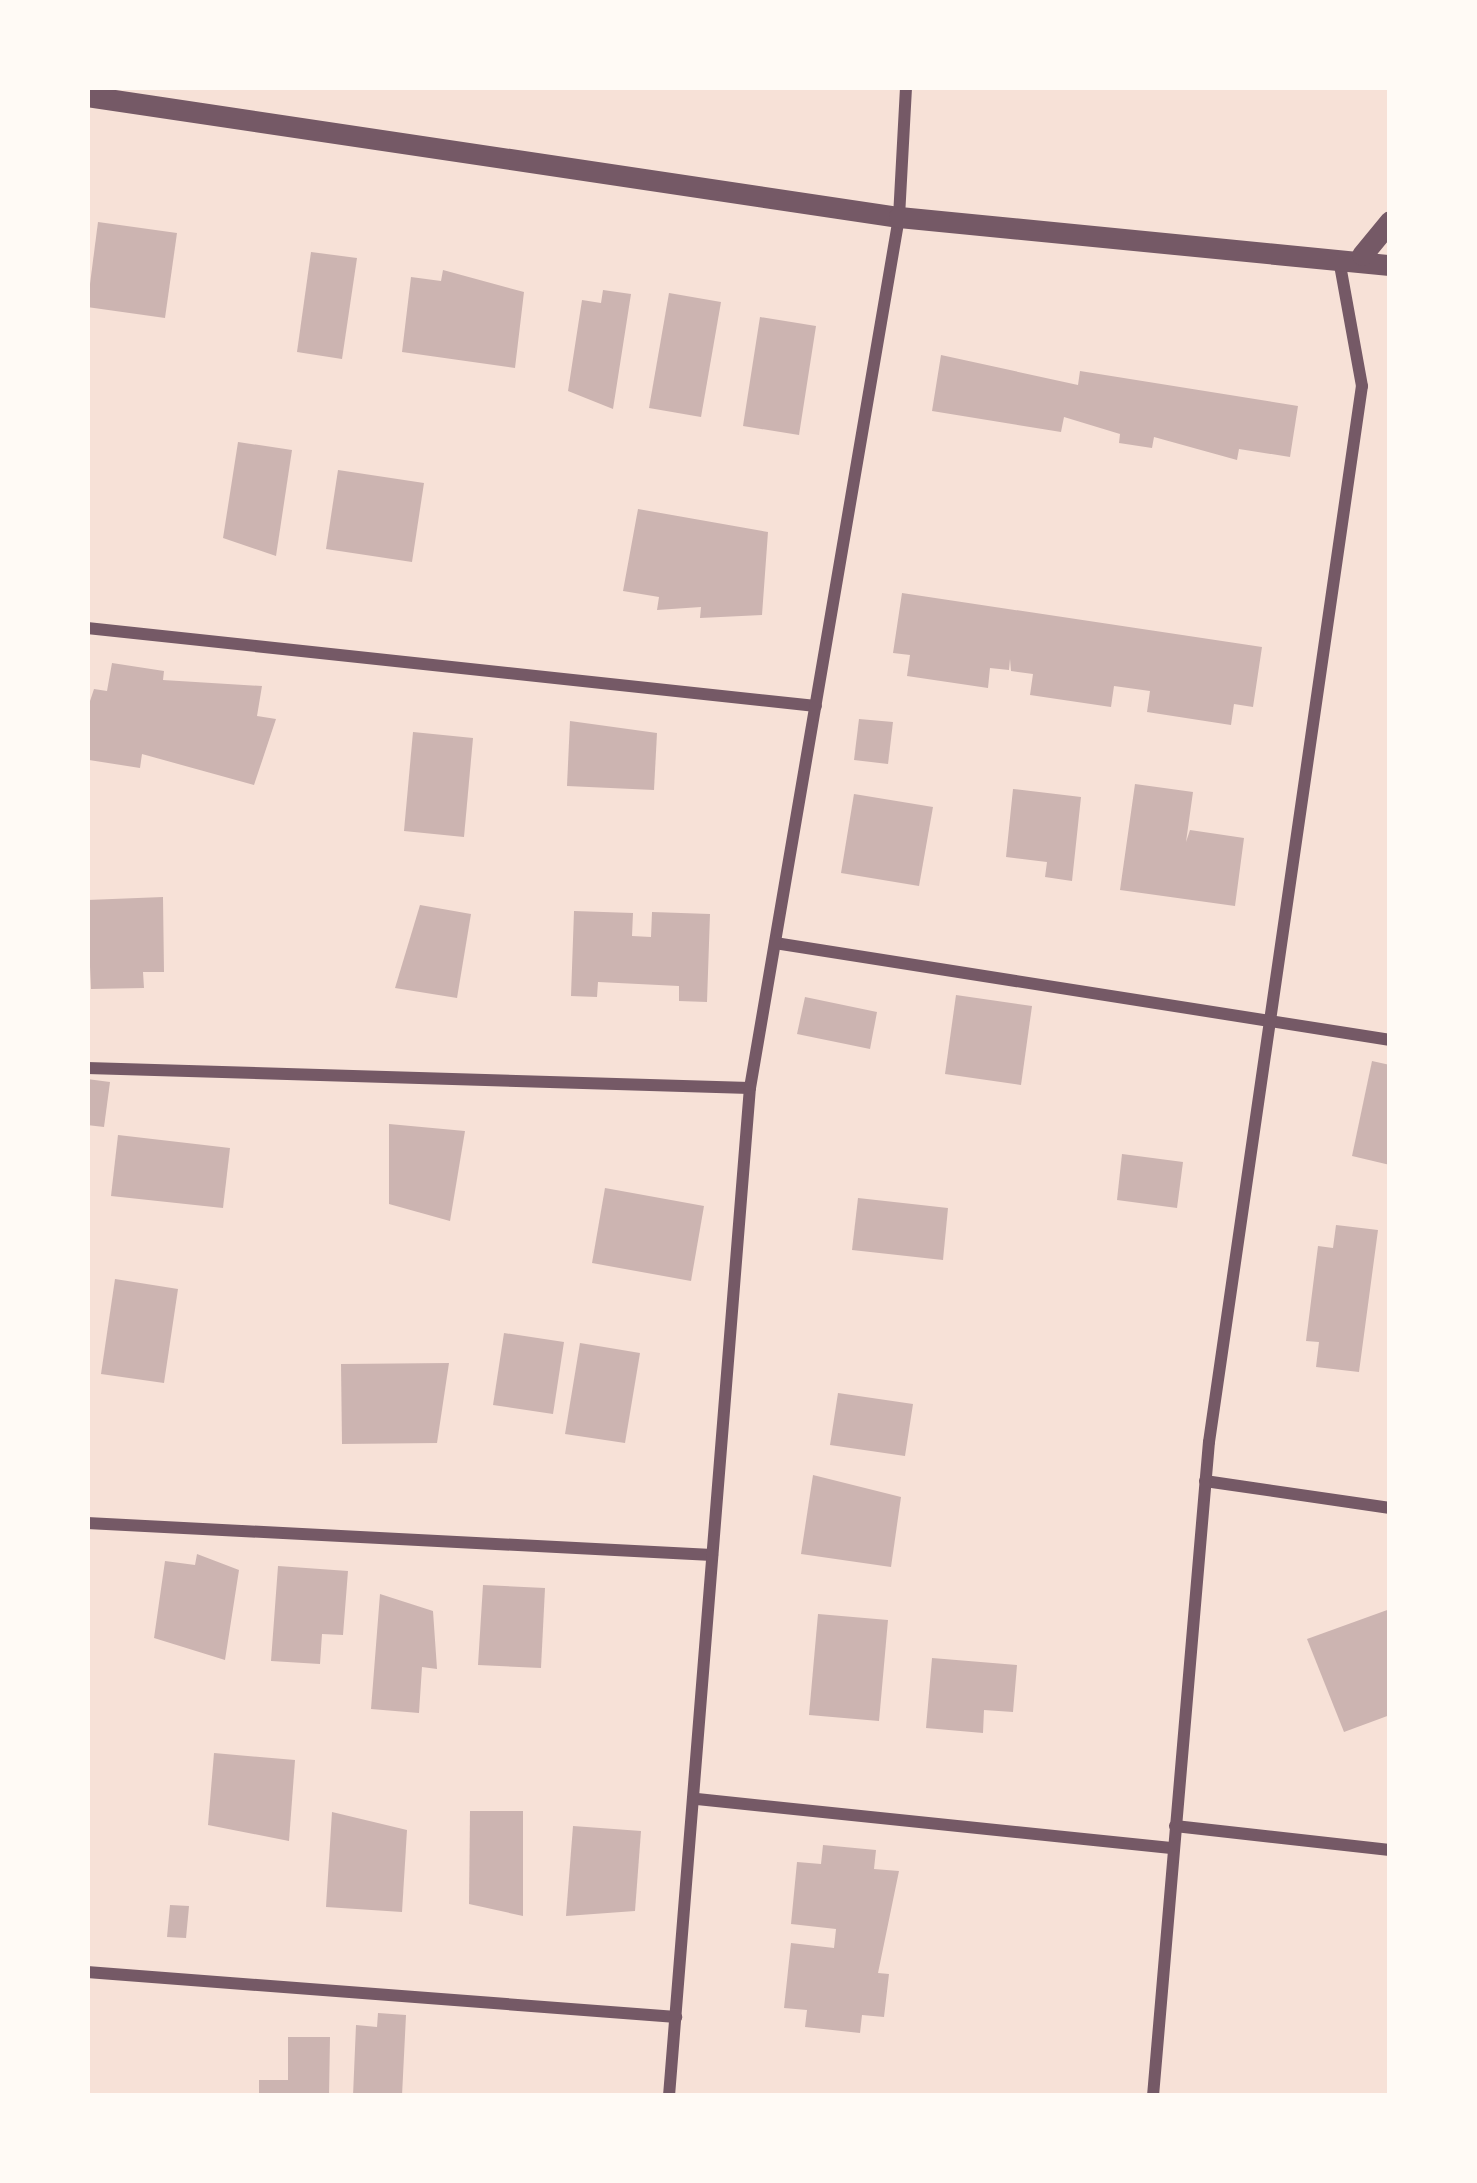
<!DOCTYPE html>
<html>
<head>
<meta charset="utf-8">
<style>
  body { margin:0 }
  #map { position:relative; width:1477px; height:2183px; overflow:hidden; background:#f7e1d7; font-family:"Nunito Sans",sans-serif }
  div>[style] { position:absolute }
  .building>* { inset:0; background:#ccb4b1 }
  .minor>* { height:12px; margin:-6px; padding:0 6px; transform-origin:6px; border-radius:6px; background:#755966 }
  .tertiary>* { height:21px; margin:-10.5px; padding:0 10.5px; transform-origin:10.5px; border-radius:10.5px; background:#755966 }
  span { translate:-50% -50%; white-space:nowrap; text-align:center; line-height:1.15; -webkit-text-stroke:12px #fffaf5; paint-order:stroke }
  .frame { position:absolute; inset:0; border:90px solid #fffaf5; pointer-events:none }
</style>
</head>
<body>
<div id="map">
  <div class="building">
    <i style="clip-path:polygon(98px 222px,177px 233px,165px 318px,87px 307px)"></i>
    <i style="clip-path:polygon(311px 252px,357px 258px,342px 359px,297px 352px)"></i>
    <i style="clip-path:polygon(443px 270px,524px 292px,515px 368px,402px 352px,411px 277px,441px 281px)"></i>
    <i style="clip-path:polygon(603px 290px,631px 294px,613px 409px,568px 391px,582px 300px,601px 303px)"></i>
    <i style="clip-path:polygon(669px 293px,721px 302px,701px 417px,649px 408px)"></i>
    <i style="clip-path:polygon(760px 317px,816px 326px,799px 435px,743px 426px)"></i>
    <i style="clip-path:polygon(941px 355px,1078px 385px,1080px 371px,1298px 406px,1290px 457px,1239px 449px,1237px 460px,1154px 437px,1152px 448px,1119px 443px,1120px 434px,1064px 417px,1061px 432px,932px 411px)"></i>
    <i style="clip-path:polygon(238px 442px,292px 450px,276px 556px,223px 538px)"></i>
    <i style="clip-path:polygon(338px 470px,424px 483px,412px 562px,326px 549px)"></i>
    <i style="clip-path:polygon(638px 509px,768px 532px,762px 615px,700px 618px,701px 607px,657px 610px,659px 597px,623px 591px)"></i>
    <i style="clip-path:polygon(902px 593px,1262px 647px,1253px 707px,1234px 704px,1231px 725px,1147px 712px,1150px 691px,1114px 686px,1111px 707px,1030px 695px,1033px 674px,1011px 671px,1010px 659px,1009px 670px,990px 668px,988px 688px,907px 676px,910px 655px,893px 653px)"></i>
    <i style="clip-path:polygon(112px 663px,164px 671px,163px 680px,262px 686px,257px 716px,276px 719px,254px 785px,142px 754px,140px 768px,89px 760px,87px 710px,94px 689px,107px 691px)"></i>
    <i style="clip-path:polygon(859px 719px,893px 722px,888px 764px,854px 760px)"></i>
    <i style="clip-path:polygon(570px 721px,657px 733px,654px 790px,567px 786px)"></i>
    <i style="clip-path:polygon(413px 732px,473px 738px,464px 837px,404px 831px)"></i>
    <i style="clip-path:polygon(1135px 784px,1193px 792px,1186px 842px,1190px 830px,1244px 838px,1235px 906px,1120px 890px)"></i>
    <i style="clip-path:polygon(1013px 789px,1081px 797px,1072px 881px,1045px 877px,1047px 862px,1006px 857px)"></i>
    <i style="clip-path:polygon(854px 794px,933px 807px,919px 886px,841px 873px)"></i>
    <i style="clip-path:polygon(163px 897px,164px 972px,143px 972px,144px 988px,91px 989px,87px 900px)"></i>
    <i style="clip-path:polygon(420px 905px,471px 914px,457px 998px,395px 988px)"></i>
    <i style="clip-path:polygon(574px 911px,633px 913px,632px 936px,651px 937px,652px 912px,710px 914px,707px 1002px,679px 1001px,679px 986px,598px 982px,597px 997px,571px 996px)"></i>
    <i style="clip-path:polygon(956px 995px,1032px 1006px,1021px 1085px,945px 1074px)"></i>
    <i style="clip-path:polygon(805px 997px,877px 1012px,870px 1049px,797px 1034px)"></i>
    <i style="clip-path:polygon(1372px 1061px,1390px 1065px,1390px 1165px,1352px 1156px)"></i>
    <i style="clip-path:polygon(87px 1079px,110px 1082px,104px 1127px,87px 1125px)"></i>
    <i style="clip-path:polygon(389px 1124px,465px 1131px,450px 1221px,389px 1204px)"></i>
    <i style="clip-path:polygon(118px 1135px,230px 1148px,223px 1208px,111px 1196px)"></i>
    <i style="clip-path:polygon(1122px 1154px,1183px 1162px,1177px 1208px,1117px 1200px)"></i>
    <i style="clip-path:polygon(605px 1188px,704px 1206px,691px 1281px,592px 1263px)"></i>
    <i style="clip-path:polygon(858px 1198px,948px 1208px,943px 1260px,852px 1250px)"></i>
    <i style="clip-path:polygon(1336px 1225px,1378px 1230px,1359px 1372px,1316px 1367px,1319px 1342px,1306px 1341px,1318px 1246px,1333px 1248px)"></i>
    <i style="clip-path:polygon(115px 1279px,178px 1289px,164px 1383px,101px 1374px)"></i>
    <i style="clip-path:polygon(504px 1333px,564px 1342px,553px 1414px,493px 1405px)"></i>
    <i style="clip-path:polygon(580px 1343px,640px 1353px,625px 1443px,565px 1434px)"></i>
    <i style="clip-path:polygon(449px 1363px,437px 1443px,342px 1444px,341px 1364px)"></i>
    <i style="clip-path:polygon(838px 1393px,913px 1404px,905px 1456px,830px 1445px)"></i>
    <i style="clip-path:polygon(813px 1475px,901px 1497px,891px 1567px,801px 1554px)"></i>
    <i style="clip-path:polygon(197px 1554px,239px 1570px,225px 1660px,154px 1638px,165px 1561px,195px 1565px)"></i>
    <i style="clip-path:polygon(278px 1566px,348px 1571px,343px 1635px,322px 1634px,320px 1664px,271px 1661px)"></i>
    <i style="clip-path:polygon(483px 1585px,545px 1588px,541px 1668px,478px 1665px)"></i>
    <i style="clip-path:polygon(380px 1594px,433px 1611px,437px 1669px,422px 1667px,419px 1713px,371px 1709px)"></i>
    <i style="clip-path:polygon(1390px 1609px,1390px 1715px,1344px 1732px,1307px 1639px)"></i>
    <i style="clip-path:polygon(818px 1614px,888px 1620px,879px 1721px,809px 1715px)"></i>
    <i style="clip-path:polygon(932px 1658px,1017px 1665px,1013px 1712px,984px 1710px,983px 1733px,926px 1728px)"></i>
    <i style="clip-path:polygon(214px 1753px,295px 1760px,289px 1841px,208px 1825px)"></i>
    <i style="clip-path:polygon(470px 1811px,523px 1811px,523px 1916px,469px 1904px)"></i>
    <i style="clip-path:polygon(332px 1812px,407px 1830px,402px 1912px,326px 1907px)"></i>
    <i style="clip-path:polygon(573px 1826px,641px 1831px,635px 1911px,566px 1916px)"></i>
    <i style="clip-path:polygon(823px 1845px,876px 1850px,874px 1869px,899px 1871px,878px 1973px,889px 1974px,884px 2017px,862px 2015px,860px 2033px,805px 2027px,807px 2010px,784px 2008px,791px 1943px,834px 1948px,836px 1929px,791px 1924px,797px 1862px,821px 1864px)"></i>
    <i style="clip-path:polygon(170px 1905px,189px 1906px,186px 1938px,167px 1937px)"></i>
    <i style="clip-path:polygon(378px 2013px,406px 2015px,402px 2096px,353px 2096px,356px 2025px,377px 2027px)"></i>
    <i style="clip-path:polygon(288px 2037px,330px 2037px,329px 2096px,259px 2096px,259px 2080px,288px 2080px)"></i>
  </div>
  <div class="minor">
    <i style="left:87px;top:628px;width:733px;rotate:6.11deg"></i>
    <i style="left:775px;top:943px;width:623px;rotate:8.96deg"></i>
    <i style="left:87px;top:1068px;width:663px;rotate:1.73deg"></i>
    <i style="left:1205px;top:1481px;width:187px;rotate:8.3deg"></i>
    <i style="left:87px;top:1523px;width:626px;rotate:2.93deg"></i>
    <i style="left:697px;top:1799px;width:479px;rotate:5.9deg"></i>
    <i style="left:1175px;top:1826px;width:216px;rotate:6.4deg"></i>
    <i style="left:87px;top:1972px;width:591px;rotate:4.37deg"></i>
    <i style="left:669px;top:2096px;width:1011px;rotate:-85.41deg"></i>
    <i style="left:750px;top:1088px;width:884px;rotate:-80.29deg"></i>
    <i style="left:899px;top:217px;width:130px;rotate:-86.9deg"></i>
    <i style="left:1153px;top:2096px;width:656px;rotate:-85.11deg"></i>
    <i style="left:1209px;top:1442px;width:1067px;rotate:-81.76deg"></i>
    <i style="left:1362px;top:386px;width:128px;rotate:-100.3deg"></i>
  </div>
  <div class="tertiary">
    <i style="left:87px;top:96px;width:821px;rotate:8.48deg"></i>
    <i style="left:899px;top:217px;width:493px;rotate:5.6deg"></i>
    <i style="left:1362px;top:255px;width:44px;rotate:-50.5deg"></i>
  </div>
  <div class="frame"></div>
</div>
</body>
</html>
